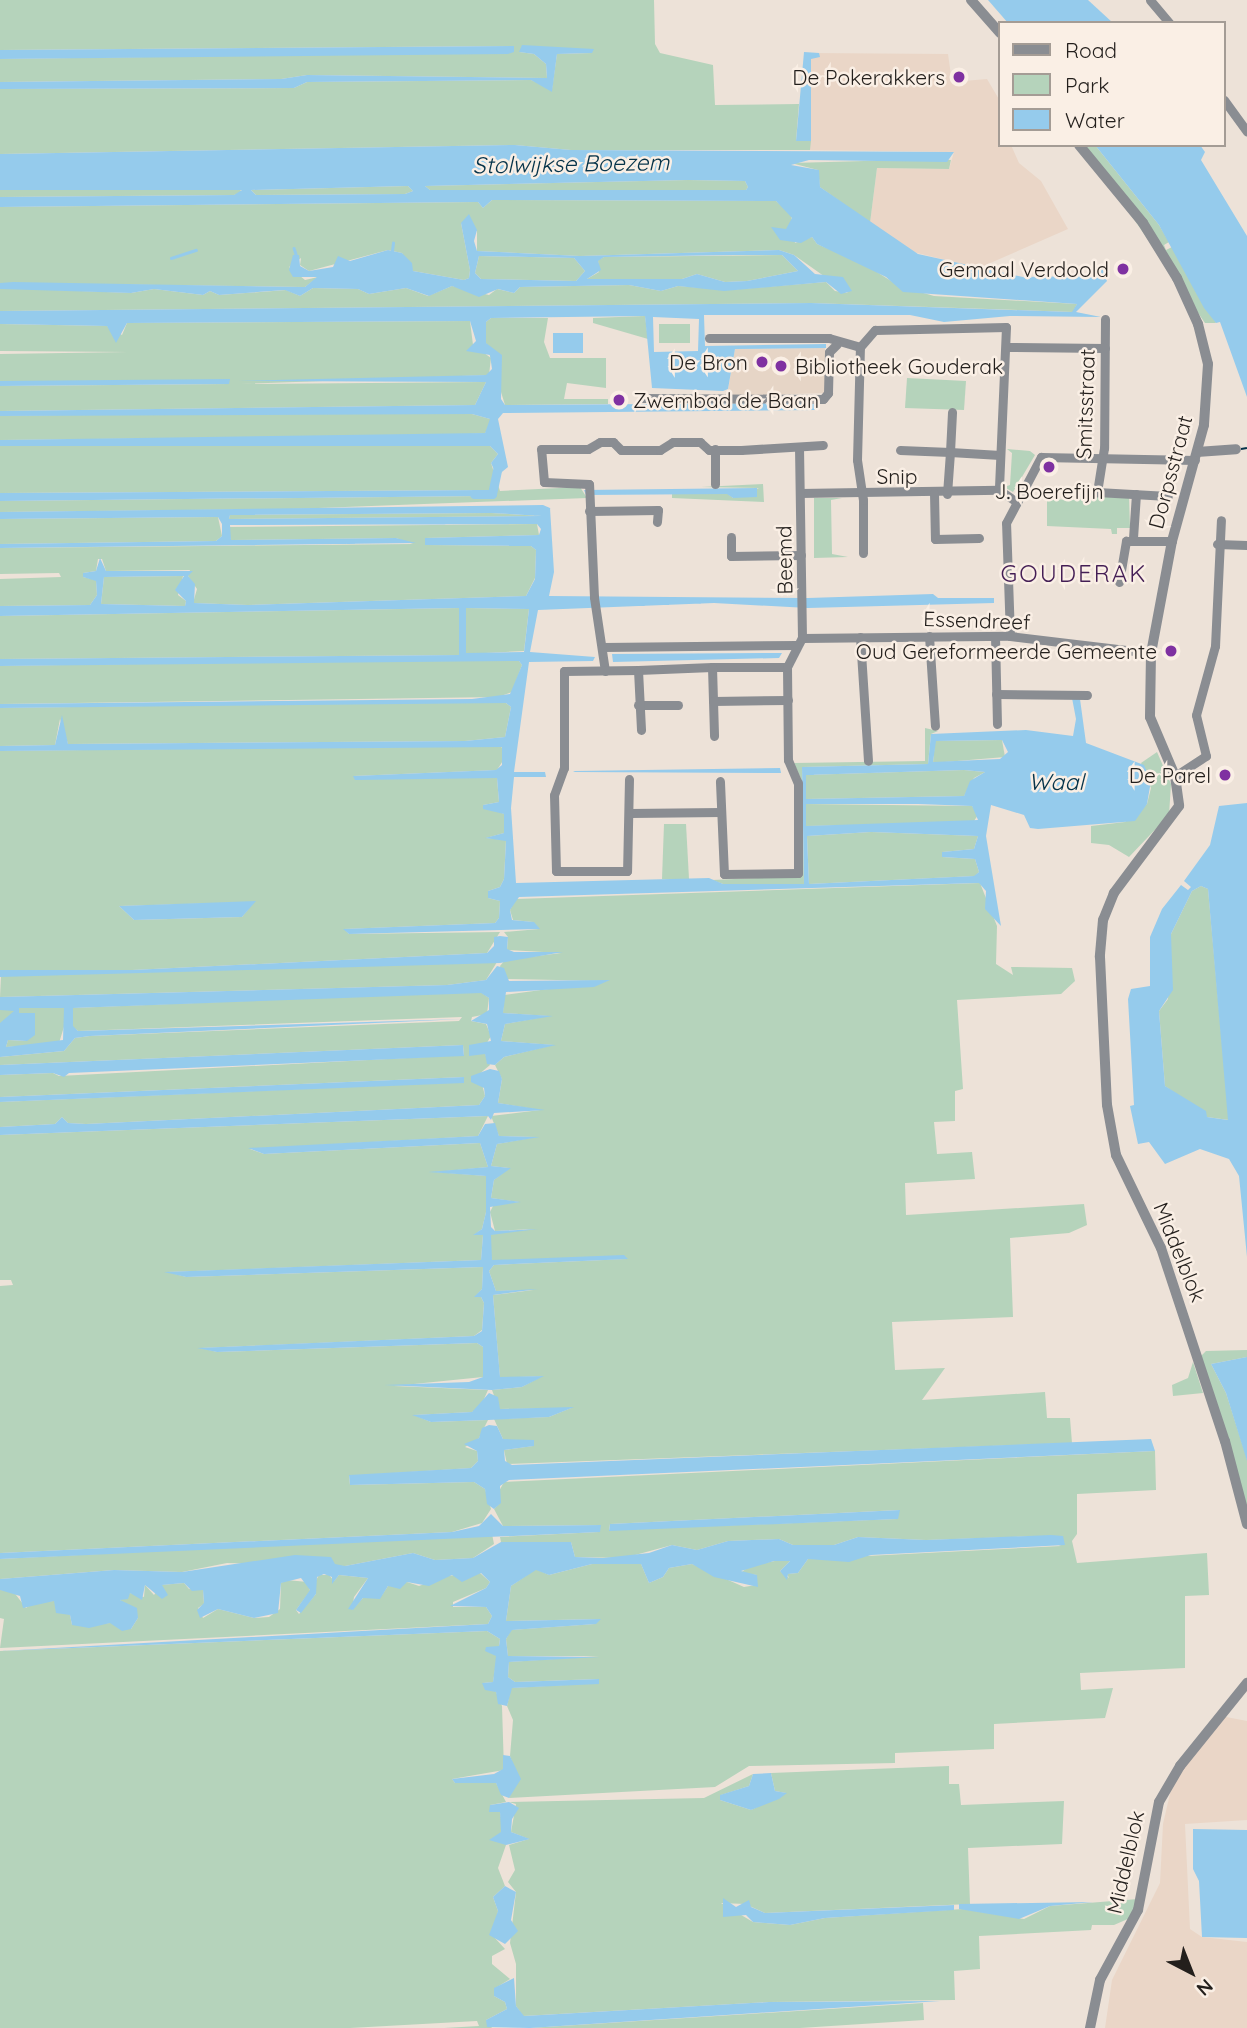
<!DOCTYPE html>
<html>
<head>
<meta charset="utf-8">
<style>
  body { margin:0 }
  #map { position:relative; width:1247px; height:2028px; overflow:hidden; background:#ede2d8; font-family:Quicksand,sans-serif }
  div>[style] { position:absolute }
  .built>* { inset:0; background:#e6d5c6 }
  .industrial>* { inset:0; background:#ead6c7 }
  .green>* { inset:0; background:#b5d3bb }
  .water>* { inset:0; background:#95cbec }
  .stream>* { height:2.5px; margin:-1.25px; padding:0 1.25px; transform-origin:1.25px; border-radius:1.25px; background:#95cbec }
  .canal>* { height:9px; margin:-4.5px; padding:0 4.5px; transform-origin:4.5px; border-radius:4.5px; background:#95cbec }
  .ferry>* { height:2px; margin-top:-1px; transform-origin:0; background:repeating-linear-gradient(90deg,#05334a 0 9px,transparent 0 16px) }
  .minor>* { height:9px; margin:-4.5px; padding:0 4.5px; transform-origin:4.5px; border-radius:4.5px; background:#8a8d92 }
  .tertiary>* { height:10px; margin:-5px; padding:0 5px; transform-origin:5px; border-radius:5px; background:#8a8d92 }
  .dots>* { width:19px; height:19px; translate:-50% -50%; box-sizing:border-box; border:4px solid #faefe5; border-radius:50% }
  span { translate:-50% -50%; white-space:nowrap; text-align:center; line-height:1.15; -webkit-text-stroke:5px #faefe5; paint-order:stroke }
  .poi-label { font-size:21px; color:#231f1c }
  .right { translate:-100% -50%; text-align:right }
  .left { translate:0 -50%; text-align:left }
  .street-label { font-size:21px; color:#231f1c }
  .water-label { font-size:23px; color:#05334a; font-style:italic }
  .quarter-label { font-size:24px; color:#441e55; letter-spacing:2px }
  .legend { position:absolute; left:998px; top:21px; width:228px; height:126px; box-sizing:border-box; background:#faefe5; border:2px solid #a49c95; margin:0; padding:9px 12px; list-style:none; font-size:21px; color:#231f1c }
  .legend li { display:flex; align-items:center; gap:14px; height:35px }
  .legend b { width:35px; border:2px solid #a49c95 }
  .north { position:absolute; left:1156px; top:1937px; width:70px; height:70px; -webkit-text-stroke:5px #faefe5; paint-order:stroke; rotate:138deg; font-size:19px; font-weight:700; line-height:28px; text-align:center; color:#231f1c }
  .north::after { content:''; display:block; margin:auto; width:24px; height:32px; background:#231f1c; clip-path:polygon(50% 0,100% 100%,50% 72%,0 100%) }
</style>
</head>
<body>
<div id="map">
  <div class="built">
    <i style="clip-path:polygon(825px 348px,825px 393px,727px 396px,735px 349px)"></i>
  </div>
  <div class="industrial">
    <i style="clip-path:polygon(811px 53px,948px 54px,952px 82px,987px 79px,1000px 101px,1000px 145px,1011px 145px,1019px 163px,1041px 181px,1068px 229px,979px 268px,913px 252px,870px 223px,877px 168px,949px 169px,954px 152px,810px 150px)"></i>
    <i style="clip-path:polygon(1221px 1716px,1247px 1721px,1247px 1820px,1185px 1824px,1190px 1929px,1202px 1937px,1247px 1942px,1247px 2028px,1105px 2028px,1112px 1980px,1160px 1883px,1163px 1824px,1172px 1785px)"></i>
  </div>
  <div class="green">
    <i style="clip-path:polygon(0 0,654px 0,655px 44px,660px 53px,713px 65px,715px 105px,799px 104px,796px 141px,811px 141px,810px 150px,571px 150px,515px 145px,0 154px,0 89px,294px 88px,307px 82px,531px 80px,552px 89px,557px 54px,592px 53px,519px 52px,534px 54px,546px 64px,547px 78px,307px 75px,281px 79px,0 82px,0 59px,514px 52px,513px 46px,0 50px)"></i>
    <i style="clip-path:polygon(1083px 145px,1095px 145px,1159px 225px,1169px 242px,1164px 245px,1166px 250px,1172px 247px,1216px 323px,1205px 323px)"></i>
    <i style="clip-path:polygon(938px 159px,951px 160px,949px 169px,877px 168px,870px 223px,820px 187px,818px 170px,791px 163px)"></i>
    <i style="clip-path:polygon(688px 180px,745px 181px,748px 187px,746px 190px,430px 190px,425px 186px)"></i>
    <i style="clip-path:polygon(408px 186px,413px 191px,405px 194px,256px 195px,251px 190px)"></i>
    <i style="clip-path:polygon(240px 187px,241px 193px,234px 195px,0 197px,0 190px)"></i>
    <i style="clip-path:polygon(492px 200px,776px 201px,791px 214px,795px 243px,812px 237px,817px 244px,864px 264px,899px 286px,934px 296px,1077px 304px,1073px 312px,811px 303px,0 311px,0 289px,7px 288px,131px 293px,154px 289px,203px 295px,210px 291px,219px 295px,286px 290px,300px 296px,313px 288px,358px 289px,369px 294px,406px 288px,428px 296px,452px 286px,489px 295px,497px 289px,514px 293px,520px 287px,629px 285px,661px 291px,678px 286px,728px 290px,826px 282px,835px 291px,848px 293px,794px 255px,779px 250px,580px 256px,477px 251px,477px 231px,461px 223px,470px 270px,469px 278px,464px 280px,413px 271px,402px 253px,388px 250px,309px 271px,300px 265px,301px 258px,289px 267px,305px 280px,318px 277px,305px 287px,0 283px,0 207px,478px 202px,483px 208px)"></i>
    <i style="clip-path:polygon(782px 255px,798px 271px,747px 281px,725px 282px,697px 274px,682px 279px,587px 279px,599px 272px,598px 260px,604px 257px)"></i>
    <i style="clip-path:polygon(479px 256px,574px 258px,585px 271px,576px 281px,481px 279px,475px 273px)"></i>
    <i style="clip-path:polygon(645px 316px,648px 339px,593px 323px,593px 318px)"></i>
    <i style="clip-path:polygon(491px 318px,548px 318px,544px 342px,550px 358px,606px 358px,606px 388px,567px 383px,564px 399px,608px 399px,608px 404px,505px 405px,486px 343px,486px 322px)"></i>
    <i style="clip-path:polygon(470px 321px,473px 345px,491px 358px,489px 375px,240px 384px,486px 382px,475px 405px,0 411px,0 386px,229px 384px,0 381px,0 354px,128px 352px,0 351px,0 324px,107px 326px,122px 335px,127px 323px)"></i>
    <i style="clip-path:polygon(659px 324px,690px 324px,690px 343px,659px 343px)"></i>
    <i style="clip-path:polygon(907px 378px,966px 381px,964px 410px,905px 408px)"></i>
    <i style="clip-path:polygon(234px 412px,472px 414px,490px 419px,491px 425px,485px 433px,455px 435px,0 440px,0 416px)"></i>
    <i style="clip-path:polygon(145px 444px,490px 446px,498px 454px,491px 463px,500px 491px,580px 487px,587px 498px,292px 509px,0 512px,0 501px,484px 496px,483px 490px,0 493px,0 446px)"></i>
    <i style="clip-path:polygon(1007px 449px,1030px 451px,1035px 455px,1013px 492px,1004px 487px,1010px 485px,1012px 453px)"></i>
    <i style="clip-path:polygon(763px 484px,764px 502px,672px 498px,672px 494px,728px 494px,733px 498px,759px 488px,701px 487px)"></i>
    <i style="clip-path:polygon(1079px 494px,1129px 495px,1130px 528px,1117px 528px,1117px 534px,1112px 534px,1111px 529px,1047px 526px,1047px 499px,1078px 500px)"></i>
    <i style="clip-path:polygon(814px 498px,842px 498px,831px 500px,832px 554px,848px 557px,814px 558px)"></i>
    <i style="clip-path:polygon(491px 513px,542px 516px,229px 519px,230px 515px)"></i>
    <i style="clip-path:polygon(218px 517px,222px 536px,216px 541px,0 544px,0 519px)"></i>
    <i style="clip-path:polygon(537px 524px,539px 535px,425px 538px,426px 545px,531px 546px,536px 550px,535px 578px,526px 596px,248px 605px,193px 603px,197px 589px,188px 576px,190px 570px,106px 571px,102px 559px,98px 559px,96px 571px,83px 573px,83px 577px,96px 580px,97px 595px,90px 605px,0 606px,0 579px,61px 577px,59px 573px,0 574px,0 548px,413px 544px,396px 538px,231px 540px,227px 527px)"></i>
    <i style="clip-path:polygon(183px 576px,178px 595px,186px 601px,185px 606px,101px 604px,104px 577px)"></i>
    <i style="clip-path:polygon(460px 608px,459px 655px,0 659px,0 616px)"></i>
    <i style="clip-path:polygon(466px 608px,529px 609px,524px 651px,466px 654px)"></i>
    <i style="clip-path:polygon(448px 659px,519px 661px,522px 665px,512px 692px,498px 697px,0 704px,0 666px)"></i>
    <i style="clip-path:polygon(429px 702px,506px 703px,511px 707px,505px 737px,465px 741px,68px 744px,60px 719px,55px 745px,0 746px,0 708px)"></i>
    <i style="clip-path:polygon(925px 728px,938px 731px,931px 734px,928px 764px,802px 767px,804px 884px,723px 884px,712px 880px,802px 876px,801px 779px,794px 763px,925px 761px)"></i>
    <i style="clip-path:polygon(1002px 740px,1005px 757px,933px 763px,935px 741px)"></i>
    <i style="clip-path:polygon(evenodd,498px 745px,504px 749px,504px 759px,497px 770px,353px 776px,497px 778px,499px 802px,483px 805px,504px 814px,504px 833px,486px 838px,506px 840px,504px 879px,500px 887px,488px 891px,488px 898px,500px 901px,499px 918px,495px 923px,344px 929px,349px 934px,500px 932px,487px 953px,132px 970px,0 970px,0 751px,498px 745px,254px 902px,242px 917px,134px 920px,119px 906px,254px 902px)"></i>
    <i style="clip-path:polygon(1157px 752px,1171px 784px,1169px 815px,1129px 857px,1109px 845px,1091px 843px,1091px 826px,1125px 822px,1147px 804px,1151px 788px,1141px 763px)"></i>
    <i style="clip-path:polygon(964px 770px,985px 772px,974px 778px,964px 796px,806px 799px,805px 775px)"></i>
    <i style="clip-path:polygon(806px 804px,972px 806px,978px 815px,974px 821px,956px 823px,806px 826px)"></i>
    <i style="clip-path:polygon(664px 824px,686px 824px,689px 879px,662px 879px)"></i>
    <i style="clip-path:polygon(871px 832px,978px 836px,974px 849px,942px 852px,942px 857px,975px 859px,979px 872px,975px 876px,809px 884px,807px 836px)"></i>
    <i style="clip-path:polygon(980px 883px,997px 926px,996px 964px,1013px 975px,1011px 967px,1072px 968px,1075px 981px,1061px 994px,957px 1000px,963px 1089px,955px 1091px,955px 1121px,934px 1122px,937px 1154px,972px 1152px,975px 1179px,905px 1183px,906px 1215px,1084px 1204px,1087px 1225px,1069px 1233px,1010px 1238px,1013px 1317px,892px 1322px,895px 1370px,945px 1368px,922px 1400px,1045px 1392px,1047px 1418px,1070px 1418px,1072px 1443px,507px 1464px,504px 1450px,533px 1446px,503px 1439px,494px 1419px,549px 1417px,571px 1408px,499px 1409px,492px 1390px,522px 1387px,542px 1376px,500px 1378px,493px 1295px,533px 1290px,496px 1291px,489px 1271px,494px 1265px,627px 1259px,492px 1261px,489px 1250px,491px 1234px,534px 1229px,495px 1231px,490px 1212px,494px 1204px,519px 1202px,491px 1198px,494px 1180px,509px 1168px,491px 1166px,497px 1144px,536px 1137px,499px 1136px,491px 1116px,540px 1110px,498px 1103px,502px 1079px,495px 1065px,504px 1057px,553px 1045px,501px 1041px,505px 1024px,548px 1016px,503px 1013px,504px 995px,607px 981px,504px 979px,500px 966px,505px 960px,561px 953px,507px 950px,508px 937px,504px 932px,539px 929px,533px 922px,513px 920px,510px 910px,516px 899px)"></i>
    <i style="clip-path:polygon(1201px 886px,1208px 889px,1229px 1120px,1207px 1117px,1165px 1086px,1159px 1011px,1168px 999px,1171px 934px,1192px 891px)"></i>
    <i style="clip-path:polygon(497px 962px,486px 980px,447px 985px,0 997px,1px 976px)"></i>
    <i style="clip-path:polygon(440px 993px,482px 993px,489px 998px,487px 1014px,472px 1017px,471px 1021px,486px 1024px,491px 1036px,485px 1046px,469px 1045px,485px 1054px,490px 1065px,471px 1081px,482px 1084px,485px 1096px,479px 1105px,86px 1124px,68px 1123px,62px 1117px,55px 1124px,0 1127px,0 1102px,464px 1082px,464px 1077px,0 1097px,0 1075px,53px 1073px,59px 1076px,464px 1055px,463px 1045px,0 1065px,0 1057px,64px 1051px,75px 1038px,90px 1036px,459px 1021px,462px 1017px,78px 1031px,73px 1027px,73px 1008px)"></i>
    <i style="clip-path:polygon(71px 1004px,59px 1043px,6px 1047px,8px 1040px,27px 1041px,0 1027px,0 1007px)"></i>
    <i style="clip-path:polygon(488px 1116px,478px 1136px,250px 1149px,264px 1154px,480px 1143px,488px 1167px,436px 1172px,486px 1176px,486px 1212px,482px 1229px,474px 1235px,483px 1235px,481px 1260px,168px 1272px,186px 1277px,483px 1267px,482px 1289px,475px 1297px,481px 1297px,484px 1303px,482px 1330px,474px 1336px,201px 1348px,217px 1352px,477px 1343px,483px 1347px,483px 1377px,394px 1386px,488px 1390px,480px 1408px,472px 1412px,414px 1415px,431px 1422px,488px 1420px,479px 1438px,465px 1447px,477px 1451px,478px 1461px,471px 1468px,349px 1476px,350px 1485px,474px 1482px,485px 1489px,491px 1509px,482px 1523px,452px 1532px,0 1553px,0 1286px,13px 1285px,11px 1280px,0 1280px,0 1135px)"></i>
    <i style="clip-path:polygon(1247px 1350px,1247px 1357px,1211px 1364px,1226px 1393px,1247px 1459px,1247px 1512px,1200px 1357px,1206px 1351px)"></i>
    <i style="clip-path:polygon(1193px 1362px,1203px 1393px,1173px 1396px,1172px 1385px,1188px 1378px)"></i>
    <i style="clip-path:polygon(evenodd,1155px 1451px,1156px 1490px,1077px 1494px,1077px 1534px,1072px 1541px,1077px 1563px,1207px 1553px,1209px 1595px,1185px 1596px,1185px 1668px,1080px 1673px,1081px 1690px,1113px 1688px,1105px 1718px,994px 1724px,994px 1749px,895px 1753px,895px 1763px,749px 1766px,715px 1787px,509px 1798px,517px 1776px,510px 1756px,513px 1720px,507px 1706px,511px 1688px,599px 1683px,599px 1679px,515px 1682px,508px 1677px,509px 1662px,599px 1656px,508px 1656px,506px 1639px,511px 1630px,595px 1624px,600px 1619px,506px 1621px,511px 1586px,536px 1569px,549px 1575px,592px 1564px,641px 1564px,649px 1583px,663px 1577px,669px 1568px,692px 1564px,744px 1587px,756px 1585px,757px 1575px,741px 1573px,749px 1566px,785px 1559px,790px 1561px,780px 1571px,789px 1578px,787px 1574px,798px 1573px,808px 1559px,1061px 1546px,1036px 1536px,926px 1540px,858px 1537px,834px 1545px,793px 1545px,779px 1539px,728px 1541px,697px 1550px,672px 1545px,624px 1558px,575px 1557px,571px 1542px,501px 1542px,500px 1537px,599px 1532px,600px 1525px,503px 1526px,494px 1509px,500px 1503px,498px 1493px,504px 1482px,1155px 1451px,899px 1510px,897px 1519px,609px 1530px,610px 1524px,899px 1510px)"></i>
    <i style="clip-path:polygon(492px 1534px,494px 1544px,473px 1558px,435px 1560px,413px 1553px,345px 1566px,227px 1563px,182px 1572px,114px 1570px,0 1579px,0 1559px)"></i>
    <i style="clip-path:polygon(480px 1573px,490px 1582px,486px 1588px,453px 1602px,453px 1607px,486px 1607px,492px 1616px,488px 1624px,0 1648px,4px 1619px,0 1618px,0 1590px,13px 1591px,26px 1608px,34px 1602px,54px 1601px,70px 1615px,72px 1625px,111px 1623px,131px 1629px,138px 1618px,120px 1600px,130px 1593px,144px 1597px,145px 1585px,154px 1595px,161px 1585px,184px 1583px,189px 1589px,203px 1590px,204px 1604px,198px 1608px,203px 1618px,218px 1609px,254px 1618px,269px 1617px,280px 1609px,281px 1583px,286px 1580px,308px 1582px,310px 1591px,296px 1610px,299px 1614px,316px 1594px,314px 1584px,319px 1575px,329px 1575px,334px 1581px,339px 1575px,368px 1578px,354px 1597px,352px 1610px,363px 1598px,382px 1595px,388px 1586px,407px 1582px,419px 1586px,446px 1576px)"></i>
    <i style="clip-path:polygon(487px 1631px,500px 1639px,493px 1682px,483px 1683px,496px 1692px,502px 1706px,504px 1770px,452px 1779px,455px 1783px,496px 1783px,506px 1802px,490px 1805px,500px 1812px,506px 1845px,498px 1868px,505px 1886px,493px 1897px,498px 1911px,494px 1937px,505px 1949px,492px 1956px,492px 1964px,510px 1979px,494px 1989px,494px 1996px,505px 2002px,507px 2009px,486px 2020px,492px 2028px,444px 2028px,479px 2026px,477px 2021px,350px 2028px,0 2028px,0 1651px)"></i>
    <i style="clip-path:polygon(949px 1766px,949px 1784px,959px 1784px,961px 1805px,1064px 1801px,1062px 1844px,968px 1848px,970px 1904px,765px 1913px,745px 1904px,721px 1903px,753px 1922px,790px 1925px,825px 1918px,963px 1909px,1024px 1919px,1050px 1906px,1138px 1899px,1130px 1918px,1114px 1925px,1092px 1925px,1091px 1930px,979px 1936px,980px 1969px,954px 1971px,955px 2000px,769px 2002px,523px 2016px,516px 2006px,516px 1964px,510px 1943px,516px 1892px,508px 1882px,515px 1870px,509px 1845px,529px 1839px,511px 1832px,516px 1804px,509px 1802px,704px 1798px,753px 1774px,749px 1786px,721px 1795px,720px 1800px,751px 1810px,786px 1793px,775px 1791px,771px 1773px)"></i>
    <i style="clip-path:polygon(923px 2003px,924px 2020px,800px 2028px,530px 2028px)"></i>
  </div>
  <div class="water">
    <i style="clip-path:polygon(988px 0,1088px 0,1113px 23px,1008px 23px)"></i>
    <i style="clip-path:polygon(522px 45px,594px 49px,592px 53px,557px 54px,552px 92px,531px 80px,307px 82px,294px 88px,0 89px,0 82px,281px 79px,307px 75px,547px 78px,546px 64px,534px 54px,519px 52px)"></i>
    <i style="clip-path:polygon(514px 46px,514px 52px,508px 54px,0 59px,0 50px)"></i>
    <i style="clip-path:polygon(804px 52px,819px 53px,820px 57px,811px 59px,811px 141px,796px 141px)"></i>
    <i style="clip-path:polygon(evenodd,515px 145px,571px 150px,954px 152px,947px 162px,809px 160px,791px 165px,819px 170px,820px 187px,918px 254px,1023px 277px,1091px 276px,1102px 268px,1107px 281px,1076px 312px,1101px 317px,1010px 316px,944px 322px,910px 315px,704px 315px,705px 346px,826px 344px,826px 348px,735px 349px,728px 389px,723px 391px,652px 388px,645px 316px,491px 318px,486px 322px,486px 343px,502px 355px,501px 399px,505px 405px,815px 403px,815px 410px,503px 413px,498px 419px,508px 467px,497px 476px,491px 463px,498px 454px,490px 446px,0 446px,0 440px,485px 433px,490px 419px,472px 414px,0 416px,0 411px,475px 405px,486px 382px,238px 381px,486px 375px,492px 369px,490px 355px,466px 351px,476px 341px,470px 321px,127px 323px,116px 343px,107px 326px,0 324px,0 311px,811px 303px,1072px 312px,1077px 304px,903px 292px,886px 277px,817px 244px,812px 237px,801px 243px,780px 240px,771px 227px,786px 229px,792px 218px,776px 201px,492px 200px,483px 208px,478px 202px,0 207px,0 197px,234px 195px,242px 190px,0 190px,0 154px,515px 145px,688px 180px,745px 181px,748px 187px,746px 190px,430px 190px,425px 186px,688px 180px,515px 145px,408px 186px,413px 191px,405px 194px,256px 195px,251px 190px,408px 186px,515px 145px,653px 317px,699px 319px,698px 351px,654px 352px,653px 317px)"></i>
    <i style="clip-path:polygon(1095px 145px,1200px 145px,1205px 152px,1201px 160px,1247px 236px,1247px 397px,1220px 322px,1216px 323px,1204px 308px,1159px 225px)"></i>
    <i style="clip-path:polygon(evenodd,469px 214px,477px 230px,474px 241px,477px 251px,580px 256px,779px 250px,794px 255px,815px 274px,843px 277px,852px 291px,841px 294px,826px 282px,724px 291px,678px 286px,661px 291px,629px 285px,520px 287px,514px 293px,498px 289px,479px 297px,452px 286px,429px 296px,406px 288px,369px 294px,358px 289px,313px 288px,300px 296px,285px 290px,219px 295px,210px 291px,203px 295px,154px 289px,131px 293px,0 289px,0 283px,13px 282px,305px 287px,317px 277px,293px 277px,289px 270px,293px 255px,299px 255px,300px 266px,309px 271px,333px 267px,338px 256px,350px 261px,388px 250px,402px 253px,412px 263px,413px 271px,464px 280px,469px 278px,470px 270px,461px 223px,469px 214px,734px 255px,782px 255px,798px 271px,747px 281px,725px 282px,697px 274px,682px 279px,587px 279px,601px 270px,598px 261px,604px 257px,734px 255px,469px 214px,479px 256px,574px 258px,585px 271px,576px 281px,481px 279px,475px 273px,479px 256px)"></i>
    <i style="clip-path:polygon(553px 333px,583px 333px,583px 353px,553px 353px)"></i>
    <i style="clip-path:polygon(230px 379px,229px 384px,0 386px,0 381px)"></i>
    <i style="clip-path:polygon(757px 488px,757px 497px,733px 498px,727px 494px,586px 495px,584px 490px)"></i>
    <i style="clip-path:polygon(484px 490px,484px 496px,0 501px,0 493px)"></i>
    <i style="clip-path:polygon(evenodd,543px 505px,550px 508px,554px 572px,549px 596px,808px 598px,933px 594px,938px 598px,994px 598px,994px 603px,808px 608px,714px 603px,538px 610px,530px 652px,595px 657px,593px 661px,529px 662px,514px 772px,545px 772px,546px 777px,514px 777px,511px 808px,516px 883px,709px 878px,723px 884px,804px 884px,802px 767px,928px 764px,931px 734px,1026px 730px,1073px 736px,1076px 719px,1072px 698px,1080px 699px,1086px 743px,1144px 765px,1151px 781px,1147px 804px,1135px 821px,1038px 829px,1030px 828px,1024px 815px,991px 805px,986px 836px,1001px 926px,985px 909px,986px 891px,979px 883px,519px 897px,510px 910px,512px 920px,534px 922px,540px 929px,349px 934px,343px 929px,495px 923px,499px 918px,500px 901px,488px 898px,488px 891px,500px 887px,504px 879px,506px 841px,485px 838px,504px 833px,504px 814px,483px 809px,483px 805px,499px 802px,497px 778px,355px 780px,353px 776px,496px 770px,502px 765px,502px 747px,0 751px,0 746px,55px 745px,62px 715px,68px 744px,465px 741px,505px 737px,511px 707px,506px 703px,0 708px,0 704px,472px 699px,510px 694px,522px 665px,519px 661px,0 666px,0 659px,459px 655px,459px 608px,0 616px,0 606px,90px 605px,97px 595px,96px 581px,83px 577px,83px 573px,96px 571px,100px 558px,106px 571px,193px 571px,188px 576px,195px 584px,194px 603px,248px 605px,526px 596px,535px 579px,536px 550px,531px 546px,425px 545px,425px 538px,539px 535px,541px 529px,537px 524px,230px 525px,231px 540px,396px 538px,416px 543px,0 548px,0 544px,216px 541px,222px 536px,222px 524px,218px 517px,0 519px,0 512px,543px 505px,491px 513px,542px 516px,229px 519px,230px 515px,491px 513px,543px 505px,184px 576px,175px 590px,186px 601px,185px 606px,101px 604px,104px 577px,184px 576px,543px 505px,466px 608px,529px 609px,524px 652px,466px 653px,466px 608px,543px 505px,1002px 740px,1008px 752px,1000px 759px,933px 762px,936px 741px,1002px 740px,543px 505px,964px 770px,985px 772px,970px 781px,964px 796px,806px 799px,806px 775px,964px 770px,543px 505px,918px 804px,972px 806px,978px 820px,806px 826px,806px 804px,918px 804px,543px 505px,871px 832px,978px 836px,974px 849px,942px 852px,942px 857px,975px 859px,979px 872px,974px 876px,809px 884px,807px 836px,871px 832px)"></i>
    <i style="clip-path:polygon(782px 653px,779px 658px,613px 662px,612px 654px)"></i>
    <i style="clip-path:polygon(780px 768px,781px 773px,573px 772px,575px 771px)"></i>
    <i style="clip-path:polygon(evenodd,1247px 803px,1247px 1257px,1239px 1176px,1229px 1159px,1200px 1149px,1165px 1164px,1149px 1142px,1138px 1144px,1130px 1106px,1134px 1105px,1128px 999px,1131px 989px,1150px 986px,1150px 937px,1162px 909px,1181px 885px,1188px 890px,1191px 887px,1184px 881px,1210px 845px,1219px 806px,1247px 803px,1201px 886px,1208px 889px,1228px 1120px,1207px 1117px,1206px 1111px,1165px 1086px,1159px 1011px,1173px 990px,1171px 934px,1192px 891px,1201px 886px)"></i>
    <i style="clip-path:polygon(256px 901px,242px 917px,134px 920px,119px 906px)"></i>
    <i style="clip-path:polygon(500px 936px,508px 937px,507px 949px,514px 952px,563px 952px,500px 963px,0 977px,0 970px,132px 970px,487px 953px,494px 946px,494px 937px)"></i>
    <i style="clip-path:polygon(evenodd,497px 966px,504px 968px,509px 981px,610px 980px,594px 987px,506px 992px,503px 1013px,553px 1016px,505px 1024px,501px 1041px,556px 1045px,504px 1057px,495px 1065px,487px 1064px,485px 1054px,469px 1056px,469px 1045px,491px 1041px,487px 1024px,471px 1021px,489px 1010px,489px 998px,481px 993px,73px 1008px,73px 1026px,78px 1031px,463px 1019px,90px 1036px,75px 1038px,64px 1051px,0 1057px,0 1023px,14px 1011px,0 1010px,0 997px,447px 985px,486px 980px,497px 966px,19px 1008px,64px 1008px,63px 1040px,6px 1047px,8px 1040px,27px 1041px,35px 1035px,35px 1013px,19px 1013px,19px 1008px)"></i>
    <i style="clip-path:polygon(463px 1045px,464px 1056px,69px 1073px,64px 1077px,53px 1073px,0 1075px,0 1065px)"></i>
    <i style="clip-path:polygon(490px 1069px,499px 1071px,502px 1079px,498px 1103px,545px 1110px,494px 1113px,491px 1120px,488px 1116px,0 1135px,0 1127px,55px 1124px,62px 1117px,68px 1123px,86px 1124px,479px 1105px,485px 1096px,484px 1088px,471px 1082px,471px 1076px)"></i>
    <i style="clip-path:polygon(464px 1077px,464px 1083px,0 1102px,0 1097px)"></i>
    <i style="clip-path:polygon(495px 1123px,499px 1136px,540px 1137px,497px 1144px,491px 1166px,511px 1168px,494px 1180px,491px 1198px,521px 1202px,490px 1207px,491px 1227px,495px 1231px,538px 1229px,491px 1235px,492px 1260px,624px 1255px,628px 1259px,494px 1265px,489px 1271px,496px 1291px,538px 1289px,493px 1295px,500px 1377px,544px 1376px,522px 1387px,492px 1390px,384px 1385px,469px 1382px,483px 1377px,483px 1347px,477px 1343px,217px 1352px,197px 1348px,474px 1336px,482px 1331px,484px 1303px,481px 1297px,474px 1297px,482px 1289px,483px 1267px,186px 1277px,164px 1272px,481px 1260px,483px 1235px,473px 1235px,482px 1229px,486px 1212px,486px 1176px,428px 1172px,488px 1167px,480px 1143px,264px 1154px,248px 1148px,478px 1136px,485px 1124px)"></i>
    <i style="clip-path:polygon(1247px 1357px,1247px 1461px,1226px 1393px,1211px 1364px)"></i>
    <i style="clip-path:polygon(489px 1393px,498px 1397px,500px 1409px,574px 1407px,549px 1417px,488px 1420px,431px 1422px,412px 1415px,472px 1412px)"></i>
    <i style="clip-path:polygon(489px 1425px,497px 1426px,503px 1439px,534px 1440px,534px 1446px,504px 1450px,505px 1461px,512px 1465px,1151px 1439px,1155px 1451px,509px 1480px,500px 1486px,501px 1503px,494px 1509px,487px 1504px,485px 1489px,474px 1482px,350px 1485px,349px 1475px,471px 1468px,478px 1461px,477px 1451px,464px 1444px,479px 1438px,482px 1428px)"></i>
    <i style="clip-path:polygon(900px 1510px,898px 1519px,609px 1531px,610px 1524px)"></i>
    <i style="clip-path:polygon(491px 1514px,503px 1526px,601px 1525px,600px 1532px,0 1559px,0 1553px,452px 1532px,479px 1526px)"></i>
    <i style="clip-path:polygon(1051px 1535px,1063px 1536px,1065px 1545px,871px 1555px,849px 1562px,808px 1559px,798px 1573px,788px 1574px,787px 1580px,780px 1571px,790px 1561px,774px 1561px,741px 1571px,757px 1575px,758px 1587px,714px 1577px,692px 1564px,669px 1568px,663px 1577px,649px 1583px,641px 1564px,592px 1564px,549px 1575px,536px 1570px,511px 1586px,506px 1621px,601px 1619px,596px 1624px,512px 1630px,506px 1639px,508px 1656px,600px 1657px,509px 1662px,508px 1677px,515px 1682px,599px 1679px,599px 1684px,512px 1688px,507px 1706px,498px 1704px,496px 1692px,485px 1690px,482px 1683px,493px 1682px,496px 1656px,485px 1651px,486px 1647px,499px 1646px,500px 1639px,487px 1631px,0 1651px,488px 1624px,492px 1616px,486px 1607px,450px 1606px,486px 1588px,490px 1582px,481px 1573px,462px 1582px,452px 1575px,429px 1586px,407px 1582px,400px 1589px,388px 1586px,380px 1599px,363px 1598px,353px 1610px,348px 1609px,368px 1578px,339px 1575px,332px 1584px,332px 1577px,324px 1574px,317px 1577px,316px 1594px,301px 1613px,296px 1610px,310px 1590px,301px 1578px,281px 1583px,278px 1613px,254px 1618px,218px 1609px,200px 1618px,197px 1610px,204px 1603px,203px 1590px,192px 1591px,184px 1583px,162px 1585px,168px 1595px,162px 1599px,145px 1585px,142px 1600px,130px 1593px,128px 1599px,120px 1600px,137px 1608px,138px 1618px,131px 1629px,122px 1631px,110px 1623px,89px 1628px,72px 1625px,70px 1615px,56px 1613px,54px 1601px,23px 1608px,20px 1596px,0 1590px,0 1579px,114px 1570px,182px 1572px,295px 1555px,331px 1557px,335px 1564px,345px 1566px,413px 1553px,435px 1560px,473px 1558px,501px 1542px,571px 1542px,575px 1557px,603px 1558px,649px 1553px,672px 1545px,697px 1550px,728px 1541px,779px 1539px,793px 1545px,834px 1545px,858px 1537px,926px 1540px)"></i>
    <i style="clip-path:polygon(503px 1755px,510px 1756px,521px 1779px,509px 1798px,501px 1795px,496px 1783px,455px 1783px,452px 1779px,494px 1774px,503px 1769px)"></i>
    <i style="clip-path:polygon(771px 1773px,775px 1791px,787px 1793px,779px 1799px,751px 1810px,720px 1800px,720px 1795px,749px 1786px,753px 1774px)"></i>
    <i style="clip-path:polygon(509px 1802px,519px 1808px,512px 1819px,511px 1832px,530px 1839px,506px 1845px,489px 1840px,501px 1832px,500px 1812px,489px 1812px,490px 1805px)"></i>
    <i style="clip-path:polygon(1193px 1829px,1247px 1830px,1247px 1938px,1202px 1937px,1199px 1881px,1193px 1869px)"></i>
    <i style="clip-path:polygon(505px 1886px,516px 1892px,511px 1920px,518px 1931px,505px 1944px,489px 1935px,498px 1911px,493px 1897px)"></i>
    <i style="clip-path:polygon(723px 1898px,736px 1907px,749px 1900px,751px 1907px,765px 1913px,954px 1905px,954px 1910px,825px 1918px,790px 1925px,753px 1922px,746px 1915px,723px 1917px)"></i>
    <i style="clip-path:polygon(1093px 1902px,1050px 1906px,1019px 1919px,959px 1909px,959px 1904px)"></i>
    <i style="clip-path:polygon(514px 1978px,516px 2006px,524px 2016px,769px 2002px,940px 2001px,530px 2028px,487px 2027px,486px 2020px,507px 2009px,505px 2002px,494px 1996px,494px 1988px)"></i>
  </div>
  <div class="stream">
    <i style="left:294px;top:248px;width:6px;rotate:72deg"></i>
    <i style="left:392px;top:251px;width:8px;rotate:-83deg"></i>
    <i style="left:171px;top:258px;width:26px;rotate:-18deg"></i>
  </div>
  <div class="canal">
    <i style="left:474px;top:494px;width:18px"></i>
    <i style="left:492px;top:494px;width:35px;rotate:-78deg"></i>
  </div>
  <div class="ferry">
    <i style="left:1241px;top:449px;width:6px;rotate:-9deg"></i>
  </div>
  <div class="minor">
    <i style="left:1150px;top:0;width:30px;rotate:50deg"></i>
    <i style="left:1224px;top:100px;width:39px;rotate:54deg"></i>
    <i style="left:1105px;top:319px;width:129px;rotate:90.4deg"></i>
    <i style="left:1104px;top:448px;width:45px;rotate:99deg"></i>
    <i style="left:1097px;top:492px;width:71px;rotate:3.2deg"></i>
    <i style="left:709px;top:338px;width:120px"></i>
    <i style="left:829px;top:338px;width:32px;rotate:16deg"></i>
    <i style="left:1006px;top:347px;width:99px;rotate:0.6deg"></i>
    <i style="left:643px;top:398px;width:180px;rotate:0.3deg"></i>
    <i style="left:823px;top:399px;width:8px;rotate:-50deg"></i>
    <i style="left:828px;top:393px;width:41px;rotate:-88.6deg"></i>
    <i style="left:829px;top:352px;width:11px;rotate:-45deg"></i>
    <i style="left:715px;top:449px;width:35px;rotate:90deg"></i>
    <i style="left:900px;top:450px;width:50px;rotate:2.3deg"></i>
    <i style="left:950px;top:452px;width:40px;rotate:-87.1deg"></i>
    <i style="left:800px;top:493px;width:199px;rotate:-0.9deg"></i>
    <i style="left:999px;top:490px;width:22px;rotate:34deg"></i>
    <i style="left:934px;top:493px;width:46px;rotate:88.8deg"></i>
    <i style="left:935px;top:539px;width:44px;rotate:-1.3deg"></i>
    <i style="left:947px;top:494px;width:42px;rotate:-85.9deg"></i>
    <i style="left:950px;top:452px;width:50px;rotate:3.4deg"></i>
    <i style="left:589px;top:511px;width:69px;rotate:-0.8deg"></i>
    <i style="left:658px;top:510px;width:12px;rotate:95deg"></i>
    <i style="left:731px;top:537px;width:19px;rotate:90deg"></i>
    <i style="left:731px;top:556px;width:70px;rotate:-0.8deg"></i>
    <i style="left:1133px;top:538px;width:44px;rotate:-86.1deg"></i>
    <i style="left:1217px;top:544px;width:30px;rotate:2deg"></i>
    <i style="left:863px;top:553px;width:53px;rotate:-90deg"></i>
    <i style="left:863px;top:500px;width:40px;rotate:-98.5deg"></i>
    <i style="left:857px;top:460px;width:113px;rotate:-88.5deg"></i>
    <i style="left:860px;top:347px;width:23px;rotate:-49deg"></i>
    <i style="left:875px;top:330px;width:131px;rotate:-1.3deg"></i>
    <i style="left:1006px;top:327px;width:163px;rotate:92.5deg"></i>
    <i style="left:1119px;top:582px;width:42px;rotate:-80.3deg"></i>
    <i style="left:1126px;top:541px;width:46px"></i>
    <i style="left:929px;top:636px;width:90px;rotate:86.2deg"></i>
    <i style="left:995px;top:636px;width:88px;rotate:88.7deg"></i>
    <i style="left:1010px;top:636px;width:113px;rotate:-92deg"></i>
    <i style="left:1006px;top:523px;width:75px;rotate:-62.1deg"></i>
    <i style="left:1041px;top:457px;width:154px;rotate:1.1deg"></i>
    <i style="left:860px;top:637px;width:124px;rotate:86.3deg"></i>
    <i style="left:802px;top:638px;width:208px;rotate:-0.6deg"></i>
    <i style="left:1010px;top:636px;width:142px;rotate:6.9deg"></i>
    <i style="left:603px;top:647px;width:194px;rotate:-0.6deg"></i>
    <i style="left:712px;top:667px;width:75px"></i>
    <i style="left:787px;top:667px;width:93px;rotate:89.4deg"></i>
    <i style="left:788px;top:760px;width:25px;rotate:67deg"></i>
    <i style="left:798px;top:783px;width:90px;rotate:90deg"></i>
    <i style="left:798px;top:873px;width:74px;rotate:179.2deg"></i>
    <i style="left:724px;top:874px;width:93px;rotate:-92.5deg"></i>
    <i style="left:787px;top:667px;width:33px;rotate:-63deg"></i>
    <i style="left:802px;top:638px;width:189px;rotate:-90.9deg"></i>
    <i style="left:638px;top:670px;width:74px;rotate:-2.3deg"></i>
    <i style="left:712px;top:667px;width:69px;rotate:88.3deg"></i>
    <i style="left:605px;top:671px;width:75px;rotate:-98.5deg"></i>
    <i style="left:594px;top:597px;width:113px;rotate:-92.5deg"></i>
    <i style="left:589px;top:484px;width:45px;rotate:-177.5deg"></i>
    <i style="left:544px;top:482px;width:33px;rotate:-95deg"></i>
    <i style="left:541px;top:449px;width:47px"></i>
    <i style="left:588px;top:449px;width:14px;rotate:-30deg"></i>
    <i style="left:600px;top:442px;width:13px"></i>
    <i style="left:613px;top:442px;width:11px;rotate:45deg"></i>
    <i style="left:621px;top:450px;width:39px"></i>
    <i style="left:660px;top:450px;width:15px;rotate:-32deg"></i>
    <i style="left:673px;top:442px;width:27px"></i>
    <i style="left:700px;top:442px;width:12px;rotate:42deg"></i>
    <i style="left:709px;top:450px;width:32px"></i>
    <i style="left:741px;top:450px;width:82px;rotate:-3.5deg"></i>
    <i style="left:996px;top:694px;width:91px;rotate:0.6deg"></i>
    <i style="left:713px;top:701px;width:75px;rotate:-0.8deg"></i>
    <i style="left:638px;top:705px;width:40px"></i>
    <i style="left:1175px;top:776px;width:37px;rotate:-33deg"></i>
    <i style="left:1206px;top:756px;width:42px;rotate:-103.7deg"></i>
    <i style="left:1196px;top:715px;width:72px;rotate:-74.6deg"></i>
    <i style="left:1215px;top:646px;width:126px;rotate:-87.3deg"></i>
    <i style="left:629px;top:779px;width:92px;rotate:91.2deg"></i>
    <i style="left:627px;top:871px;width:71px;rotate:180deg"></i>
    <i style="left:556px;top:871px;width:76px;rotate:-91.5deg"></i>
    <i style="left:554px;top:795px;width:29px;rotate:-70deg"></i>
    <i style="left:564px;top:768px;width:97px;rotate:-90deg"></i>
    <i style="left:564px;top:671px;width:74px;rotate:-0.8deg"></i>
    <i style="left:638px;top:670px;width:60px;rotate:87.1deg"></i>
    <i style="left:630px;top:813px;width:91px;rotate:-0.6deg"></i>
  </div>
  <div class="tertiary">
    <i style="left:971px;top:0;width:44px;rotate:48.7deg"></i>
    <i style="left:1079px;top:145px;width:101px;rotate:50.6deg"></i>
    <i style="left:1143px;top:223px;width:65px;rotate:58.3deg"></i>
    <i style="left:1177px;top:278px;width:51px;rotate:65.5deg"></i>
    <i style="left:1198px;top:324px;width:41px;rotate:76deg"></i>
    <i style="left:1208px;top:364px;width:61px;rotate:93.8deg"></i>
    <i style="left:1204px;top:425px;width:120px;rotate:105.4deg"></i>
    <i style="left:1172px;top:541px;width:114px;rotate:100.6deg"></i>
    <i style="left:1151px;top:653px;width:64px;rotate:90.9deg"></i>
    <i style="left:1150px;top:717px;width:64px;rotate:67deg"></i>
    <i style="left:1175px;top:776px;width:30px;rotate:82deg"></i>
    <i style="left:1179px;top:806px;width:109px;rotate:126.8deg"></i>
    <i style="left:1114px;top:893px;width:29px;rotate:112deg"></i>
    <i style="left:1103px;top:920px;width:37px;rotate:95deg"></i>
    <i style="left:1100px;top:957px;width:148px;rotate:87.3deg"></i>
    <i style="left:1107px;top:1105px;width:51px;rotate:79.8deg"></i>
    <i style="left:1116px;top:1155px;width:103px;rotate:64.2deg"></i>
    <i style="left:1161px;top:1248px;width:203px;rotate:71.7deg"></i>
    <i style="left:1225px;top:1441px;width:86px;rotate:75.2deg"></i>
    <i style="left:1197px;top:452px;width:39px;rotate:-4deg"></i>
    <i style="left:1090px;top:2028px;width:49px;rotate:-78.2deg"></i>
    <i style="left:1100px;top:1980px;width:80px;rotate:-61.5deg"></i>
    <i style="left:1138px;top:1910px;width:110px;rotate:-79deg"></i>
    <i style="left:1159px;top:1802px;width:42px;rotate:-59.7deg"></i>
    <i style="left:1180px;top:1766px;width:107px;rotate:-51.1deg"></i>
  </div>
  <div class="dots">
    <i style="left:959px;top:77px;background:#7f31a1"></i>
    <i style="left:1123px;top:269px;background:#7f31a1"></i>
    <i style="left:762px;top:362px;background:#7f31a1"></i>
    <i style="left:781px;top:366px;background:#7f31a1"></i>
    <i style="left:619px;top:400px;background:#7f31a1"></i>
    <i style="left:1049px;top:467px;background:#7f31a1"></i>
    <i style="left:1171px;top:651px;background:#7f31a1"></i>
    <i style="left:1225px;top:775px;background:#7f31a1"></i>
  </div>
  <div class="poi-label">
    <span class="right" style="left:945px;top:77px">De Pokerakkers</span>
    <span class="right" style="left:1109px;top:269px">Gemaal Verdoold</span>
    <span class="right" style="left:748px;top:362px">De Bron</span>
    <span class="left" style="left:795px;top:366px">Bibliotheek Gouderak</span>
    <span class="left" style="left:633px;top:400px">Zwembad de Baan</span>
    <span style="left:1049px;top:491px">J. Boerefijn</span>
    <span class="right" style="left:1157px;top:651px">Oud Gereformeerde Gemeente</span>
    <span class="right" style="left:1211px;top:775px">De Parel</span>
  </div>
  <div class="street-label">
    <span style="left:1085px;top:404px;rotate:-88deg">Smitsstraat</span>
    <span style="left:1170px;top:472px;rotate:-75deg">Dorpsstraat</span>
    <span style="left:897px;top:476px">Snip</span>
    <span style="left:784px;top:560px;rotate:-91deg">Beemd</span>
    <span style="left:977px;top:620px;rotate:2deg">Essendreef</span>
    <span style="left:1180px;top:1252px;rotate:68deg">Middelblok</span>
    <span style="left:1125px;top:1862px;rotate:-77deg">Middelblok</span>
  </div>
  <div class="water-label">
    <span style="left:571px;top:164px;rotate:-1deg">Stolwijkse Boezem</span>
    <span style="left:1056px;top:782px">Waal</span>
  </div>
  <div class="quarter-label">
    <span style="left:1074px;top:574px">GOUDERAK</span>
  </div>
  <ul class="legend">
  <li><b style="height:9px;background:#8a8d92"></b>Road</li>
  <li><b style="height:19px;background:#b5d3bb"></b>Park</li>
  <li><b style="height:19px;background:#95cbec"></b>Water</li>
  </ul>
  <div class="north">N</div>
</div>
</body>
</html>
